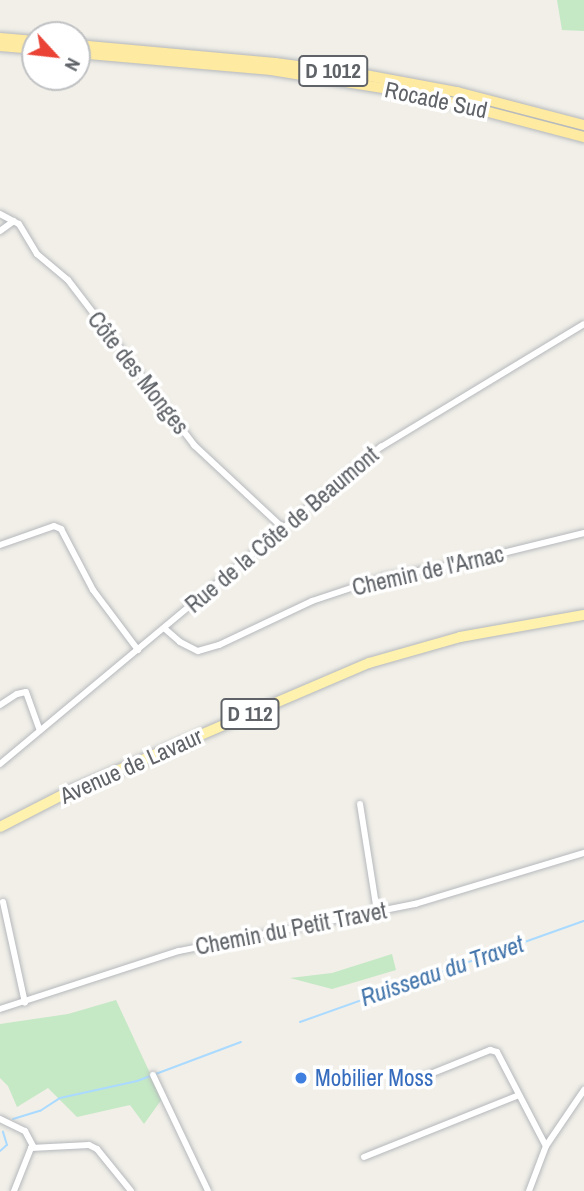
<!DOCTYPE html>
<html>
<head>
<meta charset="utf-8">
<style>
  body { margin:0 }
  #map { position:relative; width:584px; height:1191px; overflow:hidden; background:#f1efe8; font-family:"Archivo Narrow",sans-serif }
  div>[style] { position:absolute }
  .green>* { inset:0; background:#c5e8c5 }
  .stream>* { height:2px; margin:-1px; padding:0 1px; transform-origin:1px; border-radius:1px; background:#aadaff }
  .roads { filter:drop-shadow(0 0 2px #b5b8bc) drop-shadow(0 0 2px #b5b8bc) }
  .minor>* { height:6px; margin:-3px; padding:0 3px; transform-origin:3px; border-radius:3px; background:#fff }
  .primary>* { height:10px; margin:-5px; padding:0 5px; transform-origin:5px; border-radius:5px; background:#fff2af }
  .trunk>* { height:10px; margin:-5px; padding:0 5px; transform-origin:5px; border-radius:5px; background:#feeaa1 }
  .dots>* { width:19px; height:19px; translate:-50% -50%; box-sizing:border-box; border:4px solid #fff; border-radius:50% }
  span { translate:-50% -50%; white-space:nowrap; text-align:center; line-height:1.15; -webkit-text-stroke:7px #fff; paint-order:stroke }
  .shield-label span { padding:2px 5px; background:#fff; border:2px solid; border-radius:5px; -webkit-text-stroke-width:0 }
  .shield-label { font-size:21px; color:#5f6368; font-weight:700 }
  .street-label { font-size:23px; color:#5f6368 }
  .shop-label { font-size:23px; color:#366cbe }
  .left { translate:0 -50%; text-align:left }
  .water-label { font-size:24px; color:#4174aa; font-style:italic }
  .north { position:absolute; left:21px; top:21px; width:70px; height:70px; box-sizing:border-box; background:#fff; border:2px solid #bfc1c3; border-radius:50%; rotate:117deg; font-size:19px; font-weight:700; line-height:28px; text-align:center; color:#5f6368 }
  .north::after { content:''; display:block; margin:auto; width:24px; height:32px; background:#ea4335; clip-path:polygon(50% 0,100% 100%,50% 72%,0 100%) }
</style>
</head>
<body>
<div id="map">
  <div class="green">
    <i style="clip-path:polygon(557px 0,584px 0,584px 31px,562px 30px)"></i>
    <i style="clip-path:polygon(392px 954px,396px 970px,332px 989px,290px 978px,332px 973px)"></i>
    <i style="clip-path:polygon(116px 1000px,162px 1099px,144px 1124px,130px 1105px,77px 1117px,48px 1088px,17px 1107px,8px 1086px,0 1078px,0 1024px,68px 1014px)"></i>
  </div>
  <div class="stream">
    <i style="left:300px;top:1022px;width:301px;rotate:-19.6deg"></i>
    <i style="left:13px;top:1119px;width:28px;rotate:-17deg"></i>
    <i style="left:40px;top:1111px;width:24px;rotate:-33deg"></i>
    <i style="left:60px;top:1098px;width:79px;rotate:-12.4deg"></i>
    <i style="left:137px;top:1081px;width:111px;rotate:-20.6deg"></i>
    <i style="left:0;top:1151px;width:9px;rotate:-41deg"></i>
    <i style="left:7px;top:1145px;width:14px;rotate:-107deg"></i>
  </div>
  <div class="roads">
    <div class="minor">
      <i style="left:0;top:214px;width:21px;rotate:28deg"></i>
      <i style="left:19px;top:224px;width:35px;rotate:59deg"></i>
      <i style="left:37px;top:254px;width:40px;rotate:40deg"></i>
      <i style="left:68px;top:280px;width:208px;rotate:52.6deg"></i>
      <i style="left:194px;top:445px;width:122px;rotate:43deg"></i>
      <i style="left:0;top:231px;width:17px;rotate:-36deg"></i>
      <i style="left:0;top:545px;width:57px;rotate:-19.4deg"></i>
      <i style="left:54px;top:526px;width:8px;rotate:23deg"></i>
      <i style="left:61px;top:529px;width:69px;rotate:62.3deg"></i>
      <i style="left:93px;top:590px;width:75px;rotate:53.1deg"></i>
      <i style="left:164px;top:628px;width:21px;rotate:41deg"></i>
      <i style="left:180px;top:642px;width:20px;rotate:27deg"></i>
      <i style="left:198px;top:651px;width:22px;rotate:-16deg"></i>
      <i style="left:219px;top:645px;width:103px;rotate:-25.3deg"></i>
      <i style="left:312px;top:601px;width:76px;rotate:-18.4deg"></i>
      <i style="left:384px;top:577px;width:75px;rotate:-10deg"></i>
      <i style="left:458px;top:564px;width:130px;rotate:-13.8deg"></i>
      <i style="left:0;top:705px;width:20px;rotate:-33deg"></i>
      <i style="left:17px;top:694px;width:9px;rotate:-13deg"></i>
      <i style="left:26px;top:692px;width:41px;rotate:70.3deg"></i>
      <i style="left:0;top:764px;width:496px;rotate:-39.8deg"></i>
      <i style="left:381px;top:447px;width:237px;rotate:-31.2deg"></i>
      <i style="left:360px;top:804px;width:108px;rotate:81deg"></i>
      <i style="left:3px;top:902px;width:103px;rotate:77.7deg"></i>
      <i style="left:0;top:1009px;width:188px;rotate:-18deg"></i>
      <i style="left:179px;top:951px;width:241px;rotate:-11.3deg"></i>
      <i style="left:415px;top:904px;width:177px;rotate:-16.8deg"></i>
      <i style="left:153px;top:1075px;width:128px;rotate:64.6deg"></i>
      <i style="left:418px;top:1079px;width:78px;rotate:-21.9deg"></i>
      <i style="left:490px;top:1050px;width:7px;rotate:16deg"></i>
      <i style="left:497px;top:1052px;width:106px;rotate:62.5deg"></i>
      <i style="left:0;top:1119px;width:28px;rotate:26deg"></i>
      <i style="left:25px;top:1131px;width:17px;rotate:62deg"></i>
      <i style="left:364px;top:1157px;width:167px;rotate:-21.8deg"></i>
      <i style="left:14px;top:1191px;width:46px;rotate:-68.4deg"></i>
      <i style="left:31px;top:1148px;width:58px;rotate:-3deg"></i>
      <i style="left:89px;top:1145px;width:9px;rotate:27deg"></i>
      <i style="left:97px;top:1149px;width:54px;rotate:51deg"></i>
      <i style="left:529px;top:1191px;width:48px;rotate:-69.3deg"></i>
      <i style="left:546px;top:1146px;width:68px;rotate:-55.8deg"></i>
    </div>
    <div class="primary">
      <i style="left:0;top:827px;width:79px;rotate:-27.2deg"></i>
      <i style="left:70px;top:791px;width:325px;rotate:-23.2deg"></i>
      <i style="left:369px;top:663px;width:95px;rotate:-15.9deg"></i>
      <i style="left:460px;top:637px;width:126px;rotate:-10.1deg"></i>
    </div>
    <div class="trunk">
      <i style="left:0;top:38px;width:35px;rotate:5deg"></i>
      <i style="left:77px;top:45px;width:199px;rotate:5.2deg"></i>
      <i style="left:275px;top:63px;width:91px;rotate:7.6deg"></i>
      <i style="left:365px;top:75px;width:94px;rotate:10.5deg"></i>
      <i style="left:457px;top:92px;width:131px;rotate:14.6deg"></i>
      <i style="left:0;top:46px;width:35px;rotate:5deg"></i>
      <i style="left:77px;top:53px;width:195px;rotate:5deg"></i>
      <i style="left:271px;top:70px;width:151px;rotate:9.2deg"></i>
      <i style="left:420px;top:94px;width:170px;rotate:14.7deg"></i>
    </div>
  </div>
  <div class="dots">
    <i style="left:301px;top:1078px;background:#3f7fe0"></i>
  </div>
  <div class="shield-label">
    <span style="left:333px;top:71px">D 1012</span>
    <span style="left:250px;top:714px">D 112</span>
  </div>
  <div class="street-label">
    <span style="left:436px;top:100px;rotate:12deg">Rocade Sud</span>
    <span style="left:138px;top:373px;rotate:52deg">Côte des Monges</span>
    <span style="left:282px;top:530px;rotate:-40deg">Rue de la Côte de Beaumont</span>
    <span style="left:428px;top:571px;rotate:-13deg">Chemin de l'Arnac</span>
    <span style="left:131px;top:766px;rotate:-24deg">Avenue de Lavaur</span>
    <span style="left:291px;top:929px;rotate:-11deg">Chemin du Petit Travet</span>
  </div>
  <div class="shop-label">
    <span class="left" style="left:315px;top:1078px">Mobilier Moss</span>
  </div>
  <div class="water-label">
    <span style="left:442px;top:971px;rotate:-19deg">Ruisseau du Travet</span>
  </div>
  <div class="north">N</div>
</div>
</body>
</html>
